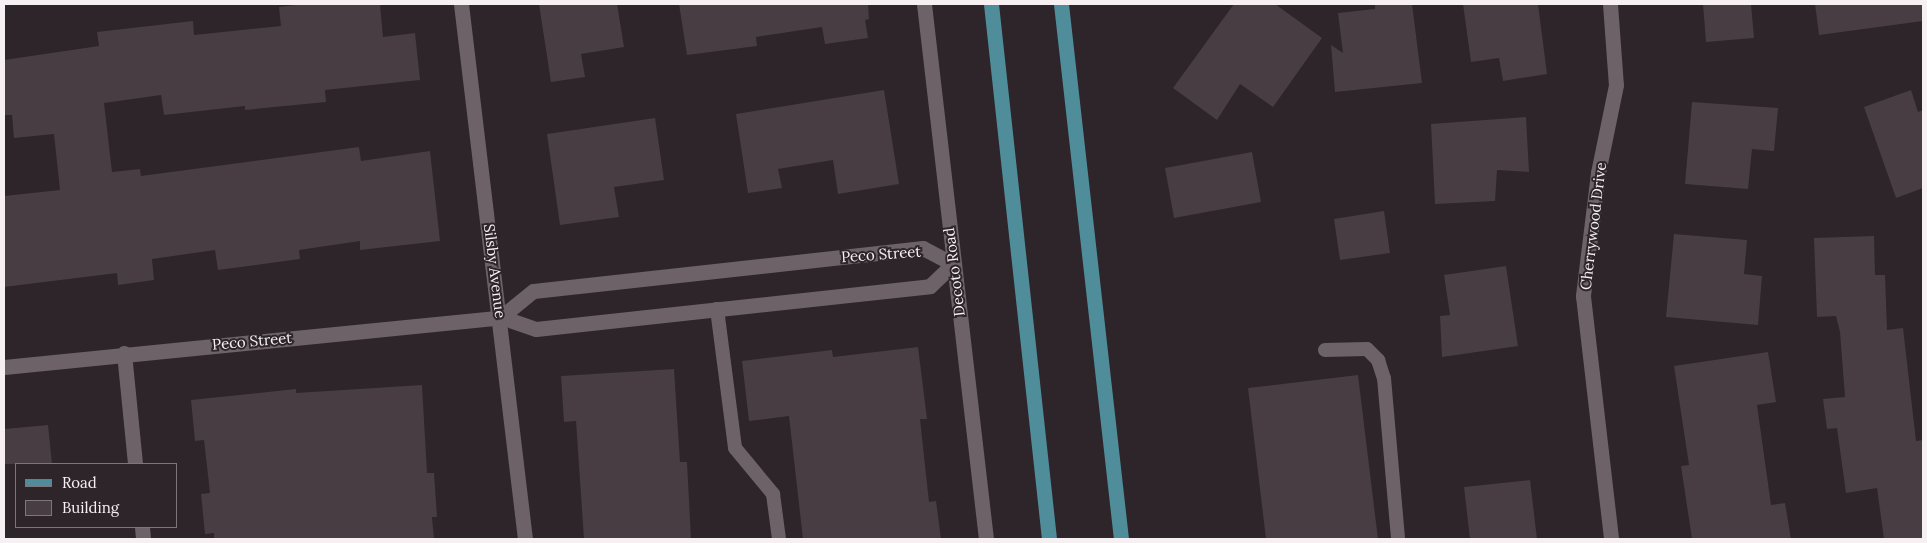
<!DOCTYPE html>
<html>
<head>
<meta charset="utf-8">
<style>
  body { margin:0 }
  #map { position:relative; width:1927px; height:543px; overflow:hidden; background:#2d252a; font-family:Lora,serif }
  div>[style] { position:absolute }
  .building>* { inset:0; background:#473d43 }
  .service>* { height:14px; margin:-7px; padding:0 7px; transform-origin:7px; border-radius:7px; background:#6c6268 }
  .minor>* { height:15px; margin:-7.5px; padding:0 7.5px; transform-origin:7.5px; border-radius:7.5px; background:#6c6268 }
  .primary>* { height:15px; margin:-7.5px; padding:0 7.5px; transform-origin:7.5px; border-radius:7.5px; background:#508d9b }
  span { translate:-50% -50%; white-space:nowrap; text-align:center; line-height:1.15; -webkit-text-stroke:4px #2d252a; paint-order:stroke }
  .street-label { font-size:15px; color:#f6f0f3 }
  .frame { position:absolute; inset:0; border:5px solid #f6f0f3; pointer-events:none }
  .legend { position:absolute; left:15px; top:463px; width:162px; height:65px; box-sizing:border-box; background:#2d252a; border:1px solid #7d767a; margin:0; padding:6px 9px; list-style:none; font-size:15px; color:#f6f0f3 }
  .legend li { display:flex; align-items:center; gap:10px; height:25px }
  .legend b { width:25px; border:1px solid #7d767a }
</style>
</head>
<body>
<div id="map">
  <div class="building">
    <i style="clip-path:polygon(304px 4px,380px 4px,383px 37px,415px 33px,420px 80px,325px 90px,326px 102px,245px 110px,245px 106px,164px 115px,161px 95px,104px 103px,112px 172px,140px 169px,141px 176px,359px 147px,361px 161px,430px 151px,440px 241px,360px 250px,360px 241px,299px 250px,300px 259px,218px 270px,215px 250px,152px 259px,154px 280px,118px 285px,117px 273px,4px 287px,4px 196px,60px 190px,54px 134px,14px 138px,12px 115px,4px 115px,4px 60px,99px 46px,97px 32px,193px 21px,194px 35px,281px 26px,279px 7px)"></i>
    <i style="clip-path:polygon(539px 4px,617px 4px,624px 47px,581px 54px,585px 77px,551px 82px)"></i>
    <i style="clip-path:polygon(679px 4px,868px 4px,869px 19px,865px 20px,868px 38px,825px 44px,822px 27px,756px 37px,757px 46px,687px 55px)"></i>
    <i style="clip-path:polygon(1234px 4px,1275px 4px,1322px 38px,1273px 107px,1240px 84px,1217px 120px,1173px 88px)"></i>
    <i style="clip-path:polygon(1375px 4px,1412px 4px,1422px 83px,1335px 92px,1331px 45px,1343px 53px,1338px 13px,1375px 9px)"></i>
    <i style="clip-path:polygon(1463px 4px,1538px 4px,1547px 74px,1503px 81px,1499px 58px,1471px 62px)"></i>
    <i style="clip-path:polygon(1703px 4px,1751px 4px,1754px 38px,1706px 42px)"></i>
    <i style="clip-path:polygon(1815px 4px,1923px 4px,1923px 21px,1819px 35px)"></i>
    <i style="clip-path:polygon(884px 90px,899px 184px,838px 194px,833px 160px,778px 169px,782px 188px,748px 193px,736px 114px)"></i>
    <i style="clip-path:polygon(1911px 90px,1918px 112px,1923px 110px,1923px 188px,1896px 198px,1864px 107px)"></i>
    <i style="clip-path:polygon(1692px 102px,1778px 108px,1774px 151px,1752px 149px,1748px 189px,1685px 184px)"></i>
    <i style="clip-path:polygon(1526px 117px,1529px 172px,1497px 170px,1495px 201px,1435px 204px,1431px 124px)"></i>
    <i style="clip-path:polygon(655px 118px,664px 180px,614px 187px,619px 217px,560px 225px,547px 134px)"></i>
    <i style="clip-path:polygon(1252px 152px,1261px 202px,1174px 218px,1165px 168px)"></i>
    <i style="clip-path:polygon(1384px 211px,1390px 253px,1340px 260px,1334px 219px)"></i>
    <i style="clip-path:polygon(1674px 234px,1747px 240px,1744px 274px,1762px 276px,1758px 325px,1666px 317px)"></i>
    <i style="clip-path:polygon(1874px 236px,1875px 275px,1885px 275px,1887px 330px,1903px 328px,1916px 441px,1923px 440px,1923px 539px,1884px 539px,1877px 488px,1846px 493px,1837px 428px,1827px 429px,1823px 399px,1845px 397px,1840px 332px,1836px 316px,1817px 317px,1814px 238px)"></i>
    <i style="clip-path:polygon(1506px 266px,1518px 346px,1442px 357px,1440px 316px,1450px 315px,1444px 275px)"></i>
    <i style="clip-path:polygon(918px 347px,927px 419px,920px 419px,929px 502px,936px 501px,941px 539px,803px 539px,789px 416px,749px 421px,742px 361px,832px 350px,833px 357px)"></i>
    <i style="clip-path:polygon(1768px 352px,1776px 402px,1757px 405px,1771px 505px,1785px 503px,1791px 539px,1692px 539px,1681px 466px,1689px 465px,1674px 366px)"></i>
    <i style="clip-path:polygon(674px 369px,680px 462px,687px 462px,691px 539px,584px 539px,576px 421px,564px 422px,561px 376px)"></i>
    <i style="clip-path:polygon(1358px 375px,1378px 539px,1266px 539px,1248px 388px)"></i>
    <i style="clip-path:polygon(422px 385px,427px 473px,434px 473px,437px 517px,432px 517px,434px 539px,214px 539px,214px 533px,205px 534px,201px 494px,210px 493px,204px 440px,195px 441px,191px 400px,296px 389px,296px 393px)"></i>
    <i style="clip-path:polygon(48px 425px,52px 464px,4px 464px,4px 429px)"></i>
    <i style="clip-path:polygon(1530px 480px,1537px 539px,1470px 539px,1464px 487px)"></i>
  </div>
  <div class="service">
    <i style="left:717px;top:309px;width:140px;rotate:82.6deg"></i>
    <i style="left:735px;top:448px;width:60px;rotate:50.4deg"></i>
    <i style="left:773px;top:494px;width:45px;rotate:82.4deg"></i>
    <i style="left:1325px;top:350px;width:42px;rotate:-1.4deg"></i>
    <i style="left:1367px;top:349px;width:16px;rotate:45deg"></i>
    <i style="left:1378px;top:360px;width:19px;rotate:72deg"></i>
    <i style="left:1384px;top:378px;width:162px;rotate:85deg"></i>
  </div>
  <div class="minor">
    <i style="left:461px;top:4px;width:539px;rotate:83.18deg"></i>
    <i style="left:924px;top:4px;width:539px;rotate:83.39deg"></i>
    <i style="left:1610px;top:4px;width:81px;rotate:85.8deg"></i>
    <i style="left:1616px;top:85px;width:90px;rotate:101.6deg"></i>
    <i style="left:1598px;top:173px;width:124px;rotate:97deg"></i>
    <i style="left:1583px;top:296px;width:245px;rotate:83.4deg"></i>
    <i style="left:124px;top:353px;width:112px;rotate:84.3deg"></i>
    <i style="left:4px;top:367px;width:500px;rotate:-5.7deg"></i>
    <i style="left:501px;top:317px;width:37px;rotate:19deg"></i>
    <i style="left:536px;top:329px;width:396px;rotate:-6.2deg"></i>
    <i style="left:930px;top:286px;width:32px;rotate:-44deg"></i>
    <i style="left:953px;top:264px;width:34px;rotate:-152deg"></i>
    <i style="left:923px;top:248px;width:392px;rotate:173.7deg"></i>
    <i style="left:533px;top:291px;width:41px;rotate:140.9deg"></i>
    <i style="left:142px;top:527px;width:12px;rotate:85deg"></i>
  </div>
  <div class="primary">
    <i style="left:991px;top:4px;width:538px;rotate:83.81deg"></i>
    <i style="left:1061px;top:4px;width:538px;rotate:83.6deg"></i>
  </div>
  <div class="street-label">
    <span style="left:1593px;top:226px;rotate:-83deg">Cherrywood Drive</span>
    <span style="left:881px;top:254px;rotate:-4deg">Peco Street</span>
    <span style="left:495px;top:271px;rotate:83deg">Silsby Avenue</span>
    <span style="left:954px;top:272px;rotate:-97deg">Decoto Road</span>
    <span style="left:252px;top:341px;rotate:-5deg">Peco Street</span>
  </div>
  <div class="frame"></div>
  <ul class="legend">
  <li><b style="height:6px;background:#508d9b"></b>Road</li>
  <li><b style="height:14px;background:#473d43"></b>Building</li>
  </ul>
</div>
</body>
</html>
